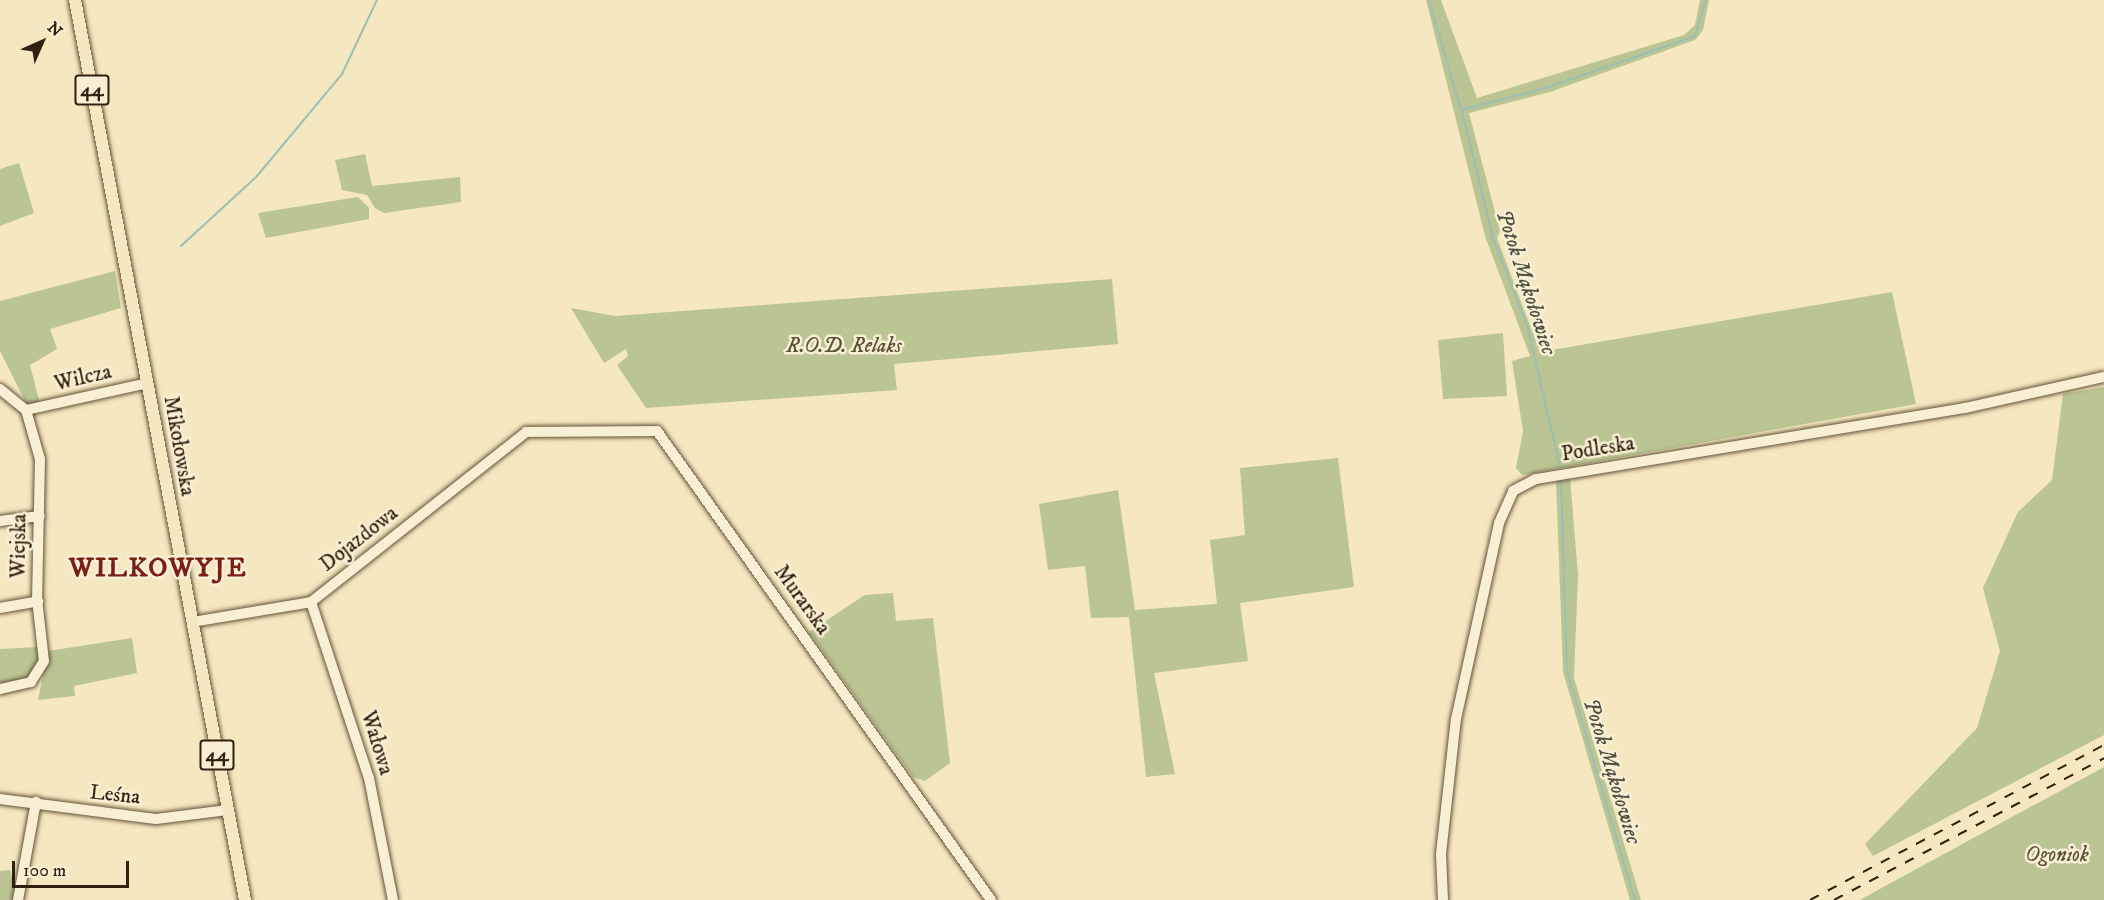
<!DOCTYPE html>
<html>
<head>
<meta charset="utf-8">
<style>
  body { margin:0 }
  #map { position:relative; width:2104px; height:900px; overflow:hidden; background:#f5e7bf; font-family:"IM FELL DW Pica",serif }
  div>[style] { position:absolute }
  .green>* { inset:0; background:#bac593 }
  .stream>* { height:2px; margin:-1px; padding:0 1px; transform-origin:1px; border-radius:1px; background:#9cbfb5 }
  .roads { filter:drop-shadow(0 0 2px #63523a) drop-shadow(0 0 2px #63523a) }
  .minor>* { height:10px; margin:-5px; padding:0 5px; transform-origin:5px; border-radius:5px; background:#f8efd5 }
  .major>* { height:12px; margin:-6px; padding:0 6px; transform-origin:6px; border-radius:6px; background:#f5e7bf }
  .rail>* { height:2px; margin-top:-1px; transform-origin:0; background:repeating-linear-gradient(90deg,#32200e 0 10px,transparent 0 20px) }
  span { translate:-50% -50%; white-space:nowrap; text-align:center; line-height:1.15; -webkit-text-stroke:5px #f8efd5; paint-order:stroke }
  .shield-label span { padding:2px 4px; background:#f8efd5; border:2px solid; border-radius:4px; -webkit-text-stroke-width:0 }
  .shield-label { font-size:20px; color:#32200e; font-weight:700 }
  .park-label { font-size:21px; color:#5b5236; font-style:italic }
  .street-label { font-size:21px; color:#32200e }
  .water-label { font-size:22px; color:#525040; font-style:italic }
  .district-label { font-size:27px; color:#7a1f14; font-weight:700; letter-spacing:1.5px }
  .north { position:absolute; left:12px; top:12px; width:60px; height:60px; -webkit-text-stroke:4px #f8efd5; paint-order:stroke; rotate:45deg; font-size:16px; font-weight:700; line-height:24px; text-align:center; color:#32200e }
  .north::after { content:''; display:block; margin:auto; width:21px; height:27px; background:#32200e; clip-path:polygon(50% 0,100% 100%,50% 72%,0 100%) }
  .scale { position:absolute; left:12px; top:861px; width:117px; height:27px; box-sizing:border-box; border:3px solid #32200e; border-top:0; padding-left:8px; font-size:18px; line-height:21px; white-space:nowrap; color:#32200e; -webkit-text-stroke:4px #f8efd5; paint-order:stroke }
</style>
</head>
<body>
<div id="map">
  <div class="green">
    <i style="clip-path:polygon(1426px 0,1441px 0,1477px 98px,1684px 35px,1695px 25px,1700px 0,1709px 0,1703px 30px,1695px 40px,1550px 92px,1469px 113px,1500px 231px,1497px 238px,1540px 352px,1892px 292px,1916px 404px,1522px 475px,1516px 468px,1523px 431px,1512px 361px,1530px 356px,1485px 236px)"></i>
    <i style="clip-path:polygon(365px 154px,372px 186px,460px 177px,461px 202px,384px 213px,375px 208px,367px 195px,342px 190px,335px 160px)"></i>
    <i style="clip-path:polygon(19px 163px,34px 213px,0 226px,0 169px)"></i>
    <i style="clip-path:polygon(358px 197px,369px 208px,369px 219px,266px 238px,258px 213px)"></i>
    <i style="clip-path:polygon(115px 271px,121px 308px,50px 329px,57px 349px,30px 365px,40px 404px,27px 405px,0 351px,0 301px)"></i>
    <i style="clip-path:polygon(1112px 279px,1118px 344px,894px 364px,897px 390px,646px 408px,617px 365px,628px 356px,626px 349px,604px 363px,571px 308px,615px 316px)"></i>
    <i style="clip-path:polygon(1503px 333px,1507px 396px,1443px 399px,1438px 340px)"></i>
    <i style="clip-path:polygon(2104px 387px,2104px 735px,1873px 856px,1865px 844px,1977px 728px,2000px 651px,1983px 588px,2018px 512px,2052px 480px,2063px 394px)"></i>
    <i style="clip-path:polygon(1338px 458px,1354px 587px,1240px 603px,1248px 661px,1154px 673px,1175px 774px,1146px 777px,1129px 617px,1091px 618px,1085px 566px,1048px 570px,1039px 504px,1118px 490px,1135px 610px,1217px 604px,1210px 540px,1245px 535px,1240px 468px)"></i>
    <i style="clip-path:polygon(1570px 477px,1578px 575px,1574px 678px,1641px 900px,1630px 900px,1563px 672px,1556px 479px)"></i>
    <i style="clip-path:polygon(893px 593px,896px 621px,933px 618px,950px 763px,925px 781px,913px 777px,809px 632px,865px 595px)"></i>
    <i style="clip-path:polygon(132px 638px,137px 673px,74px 686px,75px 696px,38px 700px,48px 651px)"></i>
    <i style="clip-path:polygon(38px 647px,41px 662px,30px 679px,0 686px,0 649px)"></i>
    <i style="clip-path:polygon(2104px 767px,2104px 900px,1860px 900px,1887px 885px)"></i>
    <i style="clip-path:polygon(10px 870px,18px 900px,0 900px,0 871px)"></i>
  </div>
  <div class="stream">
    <i style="left:1429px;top:0;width:111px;rotate:73.8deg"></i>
    <i style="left:1461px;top:107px;width:135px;rotate:76.3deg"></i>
    <i style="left:1493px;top:238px;width:93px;rotate:68.7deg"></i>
    <i style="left:1527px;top:325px;width:146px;rotate:76.9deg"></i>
    <i style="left:1462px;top:110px;width:87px;rotate:-14.7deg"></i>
    <i style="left:1546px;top:88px;width:158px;rotate:-19.2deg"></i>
    <i style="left:1695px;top:36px;width:38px;rotate:-73deg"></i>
    <i style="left:181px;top:246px;width:103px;rotate:-42.6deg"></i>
    <i style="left:257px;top:176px;width:133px;rotate:-50.2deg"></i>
    <i style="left:342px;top:74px;width:82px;rotate:-64.7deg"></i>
    <i style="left:1561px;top:478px;width:96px;rotate:88.2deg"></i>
    <i style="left:1564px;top:577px;width:94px;rotate:88.2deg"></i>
    <i style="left:1567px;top:671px;width:239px;rotate:73.5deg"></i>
  </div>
  <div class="roads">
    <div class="minor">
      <i style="left:0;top:389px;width:33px;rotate:39deg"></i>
      <i style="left:26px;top:410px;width:51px;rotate:74.1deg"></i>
      <i style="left:40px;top:459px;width:140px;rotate:91.2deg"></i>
      <i style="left:37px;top:599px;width:62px;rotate:83.6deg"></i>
      <i style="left:44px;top:661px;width:25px;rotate:122deg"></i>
      <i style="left:31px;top:682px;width:32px;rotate:167deg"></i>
      <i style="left:26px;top:410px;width:125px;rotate:-12.5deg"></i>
      <i style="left:0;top:521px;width:40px;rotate:-7.1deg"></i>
      <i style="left:311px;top:602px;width:185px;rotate:71.8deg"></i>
      <i style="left:369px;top:778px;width:124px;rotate:78.9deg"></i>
      <i style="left:0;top:608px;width:39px;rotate:-10deg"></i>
      <i style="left:192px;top:622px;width:121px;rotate:-9.5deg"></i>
      <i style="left:311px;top:602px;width:274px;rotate:-38.3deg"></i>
      <i style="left:526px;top:432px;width:131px;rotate:-0.4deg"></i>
      <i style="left:657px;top:431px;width:576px;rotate:54.54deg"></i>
      <i style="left:0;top:799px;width:157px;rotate:7.3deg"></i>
      <i style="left:156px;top:819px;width:72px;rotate:-7.2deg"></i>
      <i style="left:18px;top:900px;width:100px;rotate:-79.6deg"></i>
      <i style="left:1443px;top:900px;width:46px;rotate:-92.5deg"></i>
      <i style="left:1441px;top:854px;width:136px;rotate:-83.7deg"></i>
      <i style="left:1456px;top:719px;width:201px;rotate:-77.6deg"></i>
      <i style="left:1499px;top:523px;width:35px;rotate:-66deg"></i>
      <i style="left:1513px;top:491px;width:26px;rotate:-28deg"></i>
      <i style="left:1536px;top:479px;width:435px;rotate:-9.4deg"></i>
      <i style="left:1965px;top:408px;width:142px;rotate:-12.6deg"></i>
    </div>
    <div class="major">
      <i style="left:75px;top:0;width:916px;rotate:79.3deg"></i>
    </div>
  </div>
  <div class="rail">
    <i style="left:1810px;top:900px;width:332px;rotate:-27.8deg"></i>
    <i style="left:1834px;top:900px;width:305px;rotate:-27.7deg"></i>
  </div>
  <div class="shield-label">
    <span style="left:92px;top:90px">44</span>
    <span style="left:217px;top:755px">44</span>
  </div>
  <div class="park-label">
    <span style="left:844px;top:346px">R.O.D. Relaks</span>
    <span style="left:2057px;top:855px">Ogoniok</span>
  </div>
  <div class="street-label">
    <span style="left:83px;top:378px;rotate:-13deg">Wilcza</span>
    <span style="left:179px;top:446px;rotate:80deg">Mikołowska</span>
    <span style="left:1598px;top:449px;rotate:-9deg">Podleska</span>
    <span style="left:359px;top:539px;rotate:-38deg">Dojazdowa</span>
    <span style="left:19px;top:546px;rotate:-89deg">Wiejska</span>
    <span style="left:802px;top:600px;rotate:54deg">Murarska</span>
    <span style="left:377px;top:743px;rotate:73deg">Wałowa</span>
    <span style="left:115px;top:795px;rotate:6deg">Leśna</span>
  </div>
  <div class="water-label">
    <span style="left:1526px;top:282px;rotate:72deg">Potok Mąkołowiec</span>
    <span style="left:1612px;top:771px;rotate:73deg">Potok Mąkołowiec</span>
  </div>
  <div class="district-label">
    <span style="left:158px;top:569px">WILKOWYJE</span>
  </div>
  <div class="north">N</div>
  <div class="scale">100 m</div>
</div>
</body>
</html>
